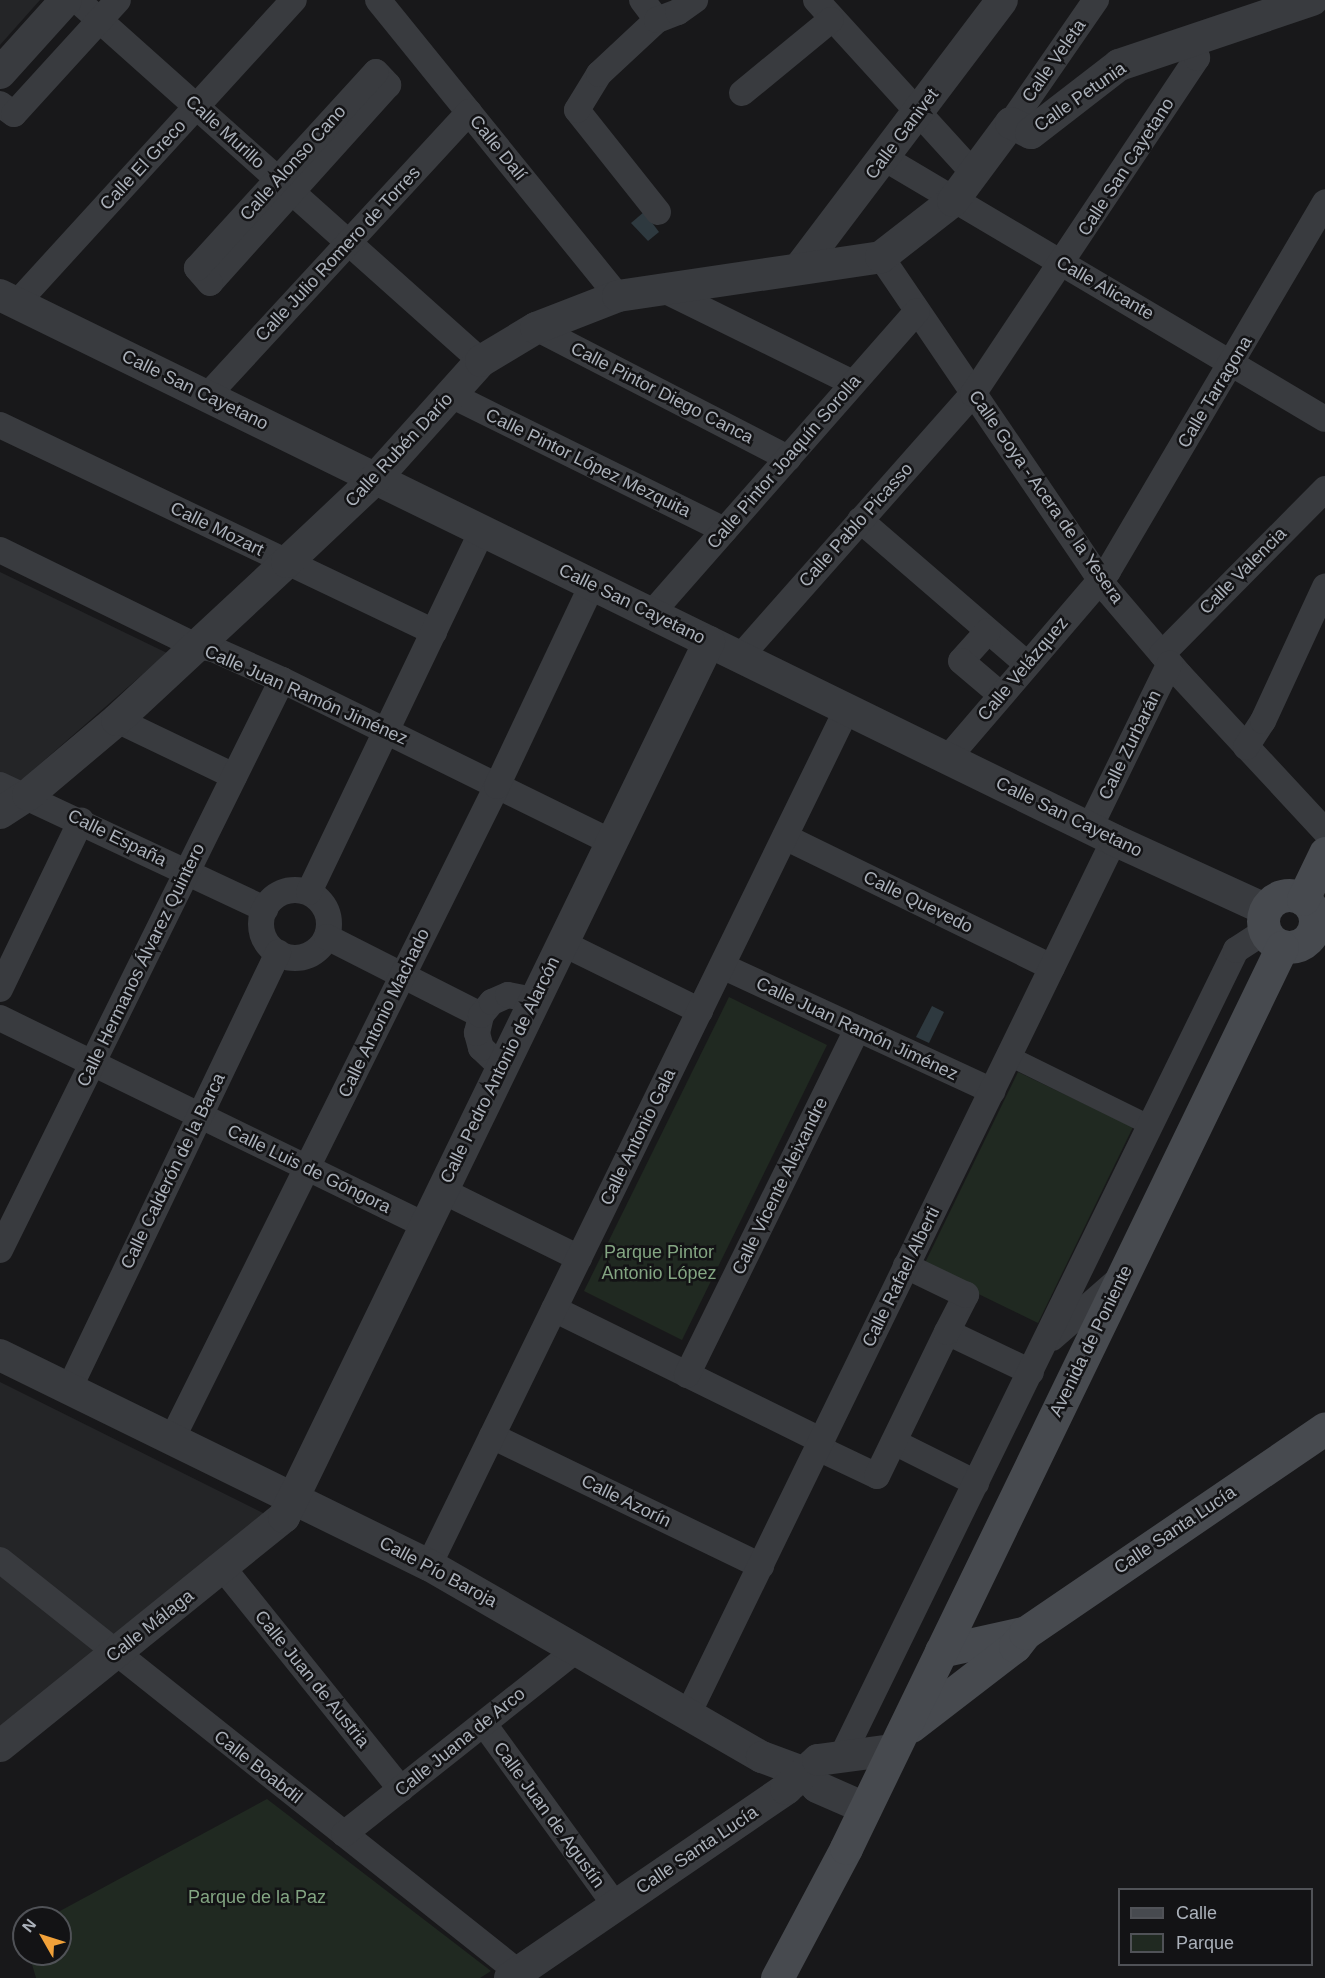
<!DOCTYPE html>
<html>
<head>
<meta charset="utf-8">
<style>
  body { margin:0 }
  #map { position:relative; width:1325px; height:1978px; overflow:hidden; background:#18181a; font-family:Helvetica,sans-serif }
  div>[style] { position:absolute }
  .built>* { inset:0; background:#242527 }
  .green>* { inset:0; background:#202921 }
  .water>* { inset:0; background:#2e393f }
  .pedestrian>* { height:20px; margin:-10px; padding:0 10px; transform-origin:10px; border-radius:10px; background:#393b3f }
  .minor>* { height:26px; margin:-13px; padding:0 13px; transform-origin:13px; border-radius:13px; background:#393b3f }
  .minor>.ring { margin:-13px; padding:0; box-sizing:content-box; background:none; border:26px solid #393b3f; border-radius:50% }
  .tertiary>* { height:32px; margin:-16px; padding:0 16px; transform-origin:16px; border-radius:16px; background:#393b3f }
  .secondary>* { height:33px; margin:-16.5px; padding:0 16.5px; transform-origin:16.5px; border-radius:16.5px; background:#474a4f }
  .secondary>.ring { margin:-16.5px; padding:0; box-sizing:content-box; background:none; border:33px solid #474a4f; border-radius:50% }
  span { translate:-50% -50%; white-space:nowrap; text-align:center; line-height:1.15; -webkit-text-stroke:5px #131315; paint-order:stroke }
  .street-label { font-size:18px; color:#abb1ba }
  .park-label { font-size:18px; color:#83a582 }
  .legend { position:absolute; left:1118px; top:1888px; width:195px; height:78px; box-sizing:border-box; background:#131315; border:2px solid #505257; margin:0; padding:8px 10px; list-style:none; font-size:18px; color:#abb1ba }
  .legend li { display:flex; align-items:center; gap:12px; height:30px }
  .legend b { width:30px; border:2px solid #505257 }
  .north { position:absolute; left:12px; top:1906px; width:60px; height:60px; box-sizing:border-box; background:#131315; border:2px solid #505257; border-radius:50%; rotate:309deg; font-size:16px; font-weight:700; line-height:24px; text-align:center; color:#abb1ba }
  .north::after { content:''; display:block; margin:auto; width:21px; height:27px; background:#f1a139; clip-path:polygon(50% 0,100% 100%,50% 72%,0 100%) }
</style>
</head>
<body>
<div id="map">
  <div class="built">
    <i style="clip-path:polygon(0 0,40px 0,0 45px)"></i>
    <i style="clip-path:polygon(0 572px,167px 653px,24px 778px,0 794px)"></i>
    <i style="clip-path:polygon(0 1382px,267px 1515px,0 1728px)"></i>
  </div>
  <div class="green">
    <i style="clip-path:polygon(729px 997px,827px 1045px,682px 1340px,584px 1291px)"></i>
    <i style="clip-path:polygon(1018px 1072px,1133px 1127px,1038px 1323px,923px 1267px)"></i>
    <i style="clip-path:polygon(267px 1799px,491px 1971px,480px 1978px,36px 1978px,29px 1954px,60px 1954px,60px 1918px,47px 1918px)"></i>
  </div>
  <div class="water">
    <i style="clip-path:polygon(644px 212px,659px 232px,648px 241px,631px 223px)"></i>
    <i style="clip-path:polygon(932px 1006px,944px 1012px,929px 1043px,916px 1037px)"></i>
  </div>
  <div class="pedestrian">
    <i style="left:1009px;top:1056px;width:156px;rotate:26.2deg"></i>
  </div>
  <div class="minor">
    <i style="left:77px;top:0;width:542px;rotate:41.78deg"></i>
    <i style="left:378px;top:0;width:381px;rotate:51deg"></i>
    <i style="left:642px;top:0;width:25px;rotate:53deg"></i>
    <i style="left:816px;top:0;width:236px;rotate:47.7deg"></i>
    <i style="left:376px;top:72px;width:18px;rotate:47deg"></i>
    <i style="left:388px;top:85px;width:266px;rotate:132deg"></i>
    <i style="left:210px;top:283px;width:20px;rotate:-131deg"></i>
    <i style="left:197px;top:268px;width:265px;rotate:-47.6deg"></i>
    <i style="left:742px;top:93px;width:115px;rotate:-39.4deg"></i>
    <i style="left:0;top:104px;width:17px;rotate:36deg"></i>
    <i style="left:14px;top:114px;width:154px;rotate:-47.6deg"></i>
    <i style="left:1011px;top:123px;width:150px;rotate:-55.4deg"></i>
    <i style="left:884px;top:158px;width:512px;rotate:30.62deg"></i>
    <i style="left:658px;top:212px;width:130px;rotate:-128.5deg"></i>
    <i style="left:577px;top:110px;width:42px;rotate:-58.6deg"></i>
    <i style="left:599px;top:74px;width:79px;rotate:-43deg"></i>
    <i style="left:657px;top:20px;width:22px;rotate:-21deg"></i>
    <i style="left:678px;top:12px;width:21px;rotate:-35deg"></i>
    <i style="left:881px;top:257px;width:405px;rotate:55.8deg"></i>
    <i style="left:1109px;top:592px;width:109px;rotate:49.5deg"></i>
    <i style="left:1180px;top:675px;width:213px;rotate:47.1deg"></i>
    <i style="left:666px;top:291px;width:208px;rotate:26.2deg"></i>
    <i style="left:16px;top:304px;width:412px;rotate:-47.6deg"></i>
    <i style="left:536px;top:328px;width:284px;rotate:27.3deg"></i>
    <i style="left:208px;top:395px;width:385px;rotate:-47.3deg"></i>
    <i style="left:451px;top:395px;width:305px;rotate:26.3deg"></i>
    <i style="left:0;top:425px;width:481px;rotate:25.5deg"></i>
    <i style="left:860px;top:520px;width:221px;rotate:40.8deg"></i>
    <i style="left:0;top:550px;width:218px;rotate:26.1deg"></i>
    <i style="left:196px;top:646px;width:17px;rotate:10deg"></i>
    <i style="left:213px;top:649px;width:76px;rotate:24.2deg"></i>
    <i style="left:282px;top:680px;width:367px;rotate:26.2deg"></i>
    <i style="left:651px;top:614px;width:403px;rotate:-48.7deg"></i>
    <i style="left:988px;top:631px;width:40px;rotate:132deg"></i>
    <i style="left:961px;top:661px;width:52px;rotate:40.4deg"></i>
    <i style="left:1162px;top:654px;width:232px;rotate:-45.3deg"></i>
    <i style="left:740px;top:657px;width:351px;rotate:-48.5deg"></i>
    <i style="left:973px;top:394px;width:404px;rotate:-56.3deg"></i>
    <i style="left:1197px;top:58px;width:17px;rotate:-103deg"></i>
    <i style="left:117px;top:720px;width:130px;rotate:25.6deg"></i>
    <i style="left:1246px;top:747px;width:31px;rotate:-57deg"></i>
    <i style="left:1263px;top:721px;width:148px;rotate:-65.2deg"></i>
    <i style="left:947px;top:759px;width:248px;rotate:-49.4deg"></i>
    <i style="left:1108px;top:571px;width:428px;rotate:-59.5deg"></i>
    <i style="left:0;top:785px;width:293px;rotate:25.1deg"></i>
    <i style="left:1090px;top:827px;width:182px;rotate:-64deg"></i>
    <i style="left:785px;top:837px;width:297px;rotate:26deg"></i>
    <i class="ring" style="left:261px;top:890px;width:42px;height:42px"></i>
    <i style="left:309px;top:892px;width:400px;rotate:-64.4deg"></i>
    <i style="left:327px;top:937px;width:173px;rotate:26.9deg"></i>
    <i style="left:562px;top:943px;width:154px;rotate:26.2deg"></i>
    <i style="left:722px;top:966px;width:298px;rotate:24.8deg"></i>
    <i style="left:0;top:989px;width:187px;rotate:-64.3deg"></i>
    <i style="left:0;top:1018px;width:472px;rotate:26deg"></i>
    <i style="left:501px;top:1067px;width:28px;rotate:-136deg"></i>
    <i style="left:481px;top:1048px;width:16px;rotate:-105deg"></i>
    <i style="left:477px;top:1033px;width:18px;rotate:-77deg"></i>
    <i style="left:481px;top:1015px;width:17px;rotate:-50deg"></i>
    <i style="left:492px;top:1002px;width:17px;rotate:-24deg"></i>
    <i style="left:508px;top:995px;width:26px;rotate:11deg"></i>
    <i style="left:441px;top:1190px;width:154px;rotate:26.2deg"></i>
    <i style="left:0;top:1250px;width:636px;rotate:-63.68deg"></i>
    <i style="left:554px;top:1309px;width:299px;rotate:26.2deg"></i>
    <i style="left:947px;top:1332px;width:93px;rotate:25.5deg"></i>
    <i style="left:1052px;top:1338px;width:86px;rotate:-41.2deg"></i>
    <i style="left:687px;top:1375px;width:386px;rotate:-63.8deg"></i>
    <i style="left:69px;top:1389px;width:484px;rotate:-64.4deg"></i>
    <i style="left:492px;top:1436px;width:299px;rotate:25.8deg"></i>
    <i style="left:172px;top:1439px;width:729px;rotate:-63.54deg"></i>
    <i style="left:497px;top:786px;width:222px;rotate:-64.7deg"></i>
    <i style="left:894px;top:1442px;width:92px;rotate:26.6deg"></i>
    <i style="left:818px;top:1448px;width:65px;rotate:25.4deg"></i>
    <i style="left:877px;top:1476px;width:160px;rotate:-64.1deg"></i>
    <i style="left:947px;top:1332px;width:42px;rotate:-62.8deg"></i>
    <i style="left:966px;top:1295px;width:67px;rotate:-154.2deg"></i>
    <i style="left:0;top:1560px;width:662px;rotate:38.5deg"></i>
    <i style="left:429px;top:1565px;width:953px;rotate:-63.97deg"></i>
    <i style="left:223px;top:1568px;width:284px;rotate:51.2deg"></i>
    <i style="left:688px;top:1714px;width:972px;rotate:-64.01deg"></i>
    <i style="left:484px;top:1724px;width:223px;rotate:54.1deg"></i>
    <i style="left:842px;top:1756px;width:897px;rotate:-63.95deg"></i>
    <i style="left:1236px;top:950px;width:33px;rotate:-33deg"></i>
    <i style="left:344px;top:1834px;width:296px;rotate:-38.4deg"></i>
  </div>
  <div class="tertiary">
    <i style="left:0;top:73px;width:98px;rotate:-47.9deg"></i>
    <i style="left:801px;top:266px;width:333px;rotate:-52.9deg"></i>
    <i style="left:0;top:295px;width:1240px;rotate:26.07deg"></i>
    <i style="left:1114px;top:840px;width:166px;rotate:24.6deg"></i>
    <i style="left:0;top:813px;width:33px;rotate:-33deg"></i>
    <i style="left:28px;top:795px;width:116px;rotate:-40.1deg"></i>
    <i style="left:117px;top:720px;width:232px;rotate:-42.9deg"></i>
    <i style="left:287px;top:562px;width:121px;rotate:-43.3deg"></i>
    <i style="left:375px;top:479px;width:159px;rotate:-48.1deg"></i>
    <i style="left:481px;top:361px;width:64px;rotate:-31deg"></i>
    <i style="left:536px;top:328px;width:88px;rotate:-21.3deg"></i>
    <i style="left:618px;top:296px;width:266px;rotate:-8.4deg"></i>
    <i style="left:881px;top:257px;width:91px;rotate:-37.9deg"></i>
    <i style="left:953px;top:201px;width:97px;rotate:-53.4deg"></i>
    <i style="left:1011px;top:123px;width:22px;rotate:27deg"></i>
    <i style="left:1031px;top:133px;width:111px;rotate:-37.7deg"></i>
    <i style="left:1119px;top:65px;width:204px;rotate:-18.6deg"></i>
    <i style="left:0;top:1355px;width:478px;rotate:26.1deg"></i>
    <i style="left:429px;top:1565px;width:384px;rotate:30deg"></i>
    <i style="left:762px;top:1757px;width:46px;rotate:20.4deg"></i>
    <i style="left:805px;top:1773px;width:18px;rotate:49deg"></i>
    <i style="left:817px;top:1787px;width:52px;rotate:23.6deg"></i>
    <i style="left:0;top:1746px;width:365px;rotate:-38.9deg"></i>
    <i style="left:284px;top:1517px;width:973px;rotate:-64.09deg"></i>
    <i style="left:510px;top:1978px;width:335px;rotate:-34.4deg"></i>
    <i style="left:786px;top:1789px;width:43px;rotate:-42.2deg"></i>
    <i style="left:818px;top:1760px;width:76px;rotate:-7.6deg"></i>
  </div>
  <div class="secondary">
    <i class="ring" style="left:1263px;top:895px;width:19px;height:19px"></i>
    <i style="left:1303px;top:899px;width:51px;rotate:-64.4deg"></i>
    <i style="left:941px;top:1651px;width:84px;rotate:-12.4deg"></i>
    <i style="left:911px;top:1726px;width:131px;rotate:-37.6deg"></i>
    <i style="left:1015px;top:1646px;width:16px;rotate:-52deg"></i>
    <i style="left:1025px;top:1633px;width:363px;rotate:-34.3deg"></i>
    <i style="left:777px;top:1978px;width:147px;rotate:-62deg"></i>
    <i style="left:846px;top:1848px;width:1001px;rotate:-64.18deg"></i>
  </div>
  <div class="street-label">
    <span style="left:1054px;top:61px;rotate:-55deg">Calle Veleta</span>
    <span style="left:1080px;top:97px;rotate:-35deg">Calle Petunia</span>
    <span style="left:225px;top:132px;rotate:42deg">Calle Murillo</span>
    <span style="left:902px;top:134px;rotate:-53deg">Calle Ganivet</span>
    <span style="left:498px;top:148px;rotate:51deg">Calle Dalí</span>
    <span style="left:293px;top:163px;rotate:-48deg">Calle Alonso Cano</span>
    <span style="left:143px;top:165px;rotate:-47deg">Calle El Greco</span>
    <span style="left:1126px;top:167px;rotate:-57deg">Calle San Cayetano</span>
    <span style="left:338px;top:254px;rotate:-47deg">Calle Julio Romero de Torres</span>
    <span style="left:1105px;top:288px;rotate:30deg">Calle Alicante</span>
    <span style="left:195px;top:390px;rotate:26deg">Calle San Cayetano</span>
    <span style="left:1215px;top:392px;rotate:-59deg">Calle Tarragona</span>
    <span style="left:662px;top:393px;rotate:27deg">Calle Pintor Diego Canca</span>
    <span style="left:399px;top:450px;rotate:-47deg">Calle Rubén Darío</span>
    <span style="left:784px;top:462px;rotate:-49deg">Calle Pintor Joaquín Sorolla</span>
    <span style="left:588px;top:463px;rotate:26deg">Calle Pintor López Mezquita</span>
    <span style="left:1046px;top:497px;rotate:55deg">Calle Goya - Acera de la Yesera</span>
    <span style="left:856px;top:525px;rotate:-48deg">Calle Pablo Picasso</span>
    <span style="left:217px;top:529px;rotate:26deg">Calle Mozart</span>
    <span style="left:1243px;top:571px;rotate:-45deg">Calle Valencia</span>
    <span style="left:632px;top:604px;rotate:26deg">Calle San Cayetano</span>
    <span style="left:1023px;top:669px;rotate:-50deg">Calle Velázquez</span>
    <span style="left:306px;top:695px;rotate:24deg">Calle Juan Ramón Jiménez</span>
    <span style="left:1130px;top:745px;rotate:-64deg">Calle Zurbarán</span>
    <span style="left:1069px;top:817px;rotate:26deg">Calle San Cayetano</span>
    <span style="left:117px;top:838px;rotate:26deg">Calle España</span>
    <span style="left:918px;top:902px;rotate:26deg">Calle Quevedo</span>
    <span style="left:141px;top:965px;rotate:-64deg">Calle Hermanos Álvarez Quintero</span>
    <span style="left:384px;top:1013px;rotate:-64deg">Calle Antonio Machado</span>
    <span style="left:857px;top:1029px;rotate:25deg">Calle Juan Ramón Jiménez</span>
    <span style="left:500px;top:1070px;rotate:-64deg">Calle Pedro Antonio de Alarcón</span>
    <span style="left:638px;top:1137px;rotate:-64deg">Calle Antonio Gala</span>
    <span style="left:309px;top:1169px;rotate:26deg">Calle Luis de Góngora</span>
    <span style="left:173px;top:1171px;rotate:-64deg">Calle Calderón de la Barca</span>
    <span style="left:780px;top:1186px;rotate:-64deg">Calle Vicente Aleixandre</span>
    <span style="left:901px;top:1277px;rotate:-64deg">Calle Rafael Alberti</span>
    <span style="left:1091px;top:1341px;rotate:-64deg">Avenida de Poniente</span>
    <span style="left:626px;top:1501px;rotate:26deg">Calle Azorín</span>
    <span style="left:1175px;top:1530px;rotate:-34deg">Calle Santa Lucía</span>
    <span style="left:438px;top:1572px;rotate:28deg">Calle Pío Baroja</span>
    <span style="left:150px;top:1626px;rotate:-38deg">Calle Málaga</span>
    <span style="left:312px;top:1679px;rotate:51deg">Calle Juan de Austria</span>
    <span style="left:460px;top:1742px;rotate:-39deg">Calle Juana de Arco</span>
    <span style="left:258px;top:1767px;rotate:38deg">Calle Boabdil</span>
    <span style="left:549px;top:1815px;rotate:54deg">Calle Juan de Agustín</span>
    <span style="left:697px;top:1850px;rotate:-34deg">Calle Santa Lucía</span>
  </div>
  <div class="park-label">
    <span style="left:659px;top:1263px">Parque Pintor<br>Antonio López</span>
    <span style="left:257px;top:1897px">Parque de la Paz</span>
  </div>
  <ul class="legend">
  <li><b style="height:8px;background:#474a4f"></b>Calle</li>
  <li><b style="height:16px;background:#202921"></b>Parque</li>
  </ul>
  <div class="north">N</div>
</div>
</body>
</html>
